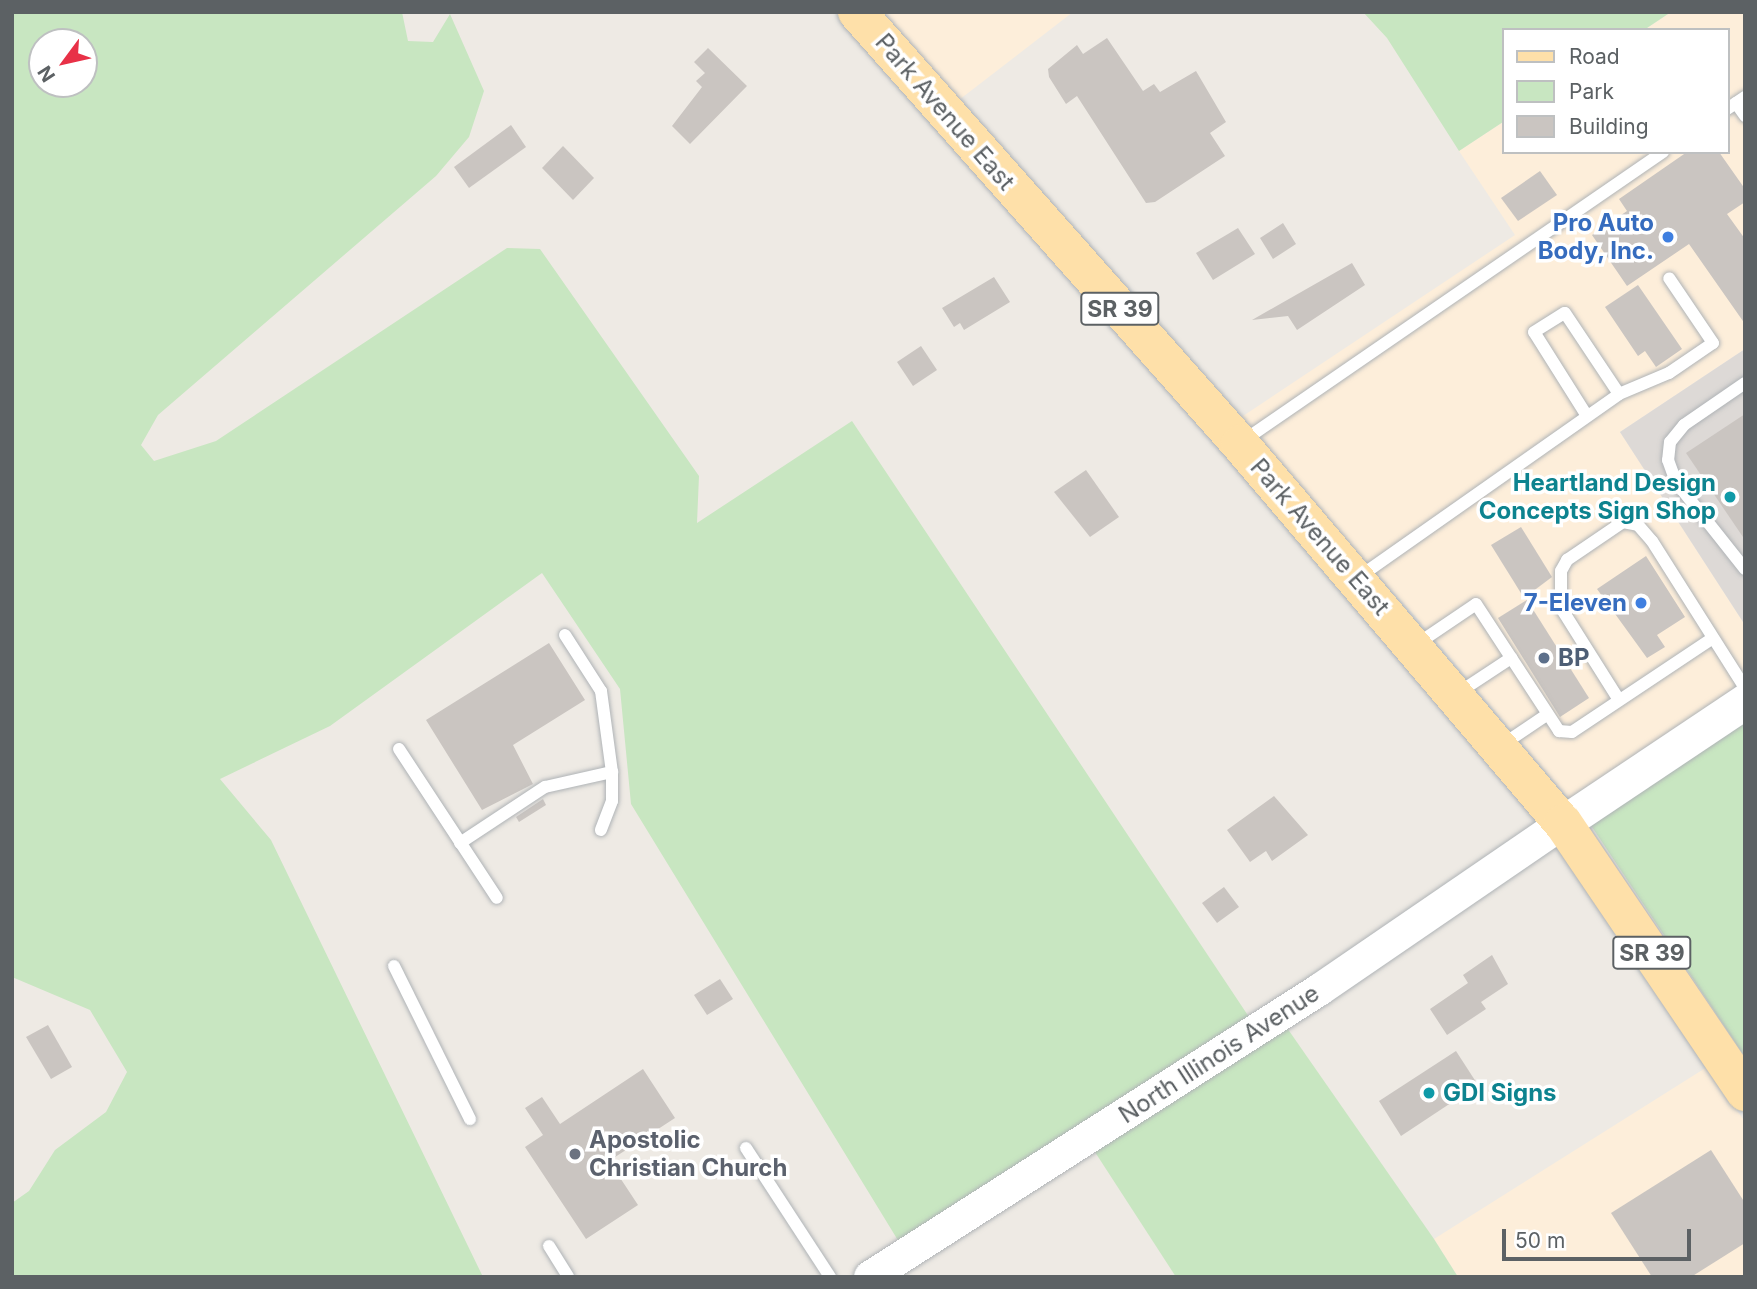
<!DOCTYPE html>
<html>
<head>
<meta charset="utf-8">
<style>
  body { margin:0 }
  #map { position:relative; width:1757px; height:1289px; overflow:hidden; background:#eeeae4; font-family:Inter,sans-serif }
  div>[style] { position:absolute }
  .commercial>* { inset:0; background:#fdeeda }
  .industrial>* { inset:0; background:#ddd9d6 }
  .green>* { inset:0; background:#c8e6c1 }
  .building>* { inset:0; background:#cac5c1 }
  .roads { filter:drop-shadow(0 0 2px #afb3b6) drop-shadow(0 0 2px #afb3b6) }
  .service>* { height:12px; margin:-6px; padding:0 6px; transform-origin:6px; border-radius:6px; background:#fff }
  .tertiary>* { height:32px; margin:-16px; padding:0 16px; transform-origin:16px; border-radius:16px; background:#fff }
  .secondary>* { height:35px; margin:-17.5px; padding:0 17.5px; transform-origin:17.5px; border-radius:17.5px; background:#fff }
  .primary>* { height:38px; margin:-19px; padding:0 19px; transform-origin:19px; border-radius:19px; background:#fee0a9 }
  .dots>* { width:19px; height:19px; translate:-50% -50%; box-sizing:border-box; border:4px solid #fff; border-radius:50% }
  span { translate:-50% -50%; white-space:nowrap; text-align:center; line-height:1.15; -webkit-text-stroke:7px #fff; paint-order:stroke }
  .shield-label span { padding:2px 5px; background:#fff; border:2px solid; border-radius:5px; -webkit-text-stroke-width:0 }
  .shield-label { font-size:23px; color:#5c6164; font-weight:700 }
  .street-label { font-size:24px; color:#5c6164 }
  .shop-label { font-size:24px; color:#366cbe; font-weight:700 }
  .right { translate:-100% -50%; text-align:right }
  .culture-label { font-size:24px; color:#0d838f; font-weight:700 }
  .left { translate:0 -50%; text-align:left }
  .service-label { font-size:24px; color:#4e5e75; font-weight:700 }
  .worship-label { font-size:24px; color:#5b616d; font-weight:700 }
  .frame { position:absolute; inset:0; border:14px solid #5c6164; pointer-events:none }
  .legend { position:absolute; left:1502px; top:28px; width:228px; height:126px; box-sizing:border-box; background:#fff; border:2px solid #bec0c1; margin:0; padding:9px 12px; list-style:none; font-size:21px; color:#5c6164 }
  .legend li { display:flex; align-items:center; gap:14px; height:35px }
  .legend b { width:35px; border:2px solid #bec0c1 }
  .north { position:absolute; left:28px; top:28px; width:70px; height:70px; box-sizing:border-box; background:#fff; border:2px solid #bec0c1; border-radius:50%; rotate:237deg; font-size:19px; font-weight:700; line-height:28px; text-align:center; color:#5c6164 }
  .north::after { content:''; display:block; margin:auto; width:24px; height:32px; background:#e83147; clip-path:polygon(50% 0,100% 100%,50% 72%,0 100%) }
  .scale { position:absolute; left:1502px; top:1229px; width:189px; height:32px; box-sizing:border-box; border:4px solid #5c6164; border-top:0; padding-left:9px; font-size:21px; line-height:24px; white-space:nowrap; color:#5c6164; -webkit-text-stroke:5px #fff; paint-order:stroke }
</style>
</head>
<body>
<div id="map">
  <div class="commercial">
    <i style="clip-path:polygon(875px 12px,1073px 12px,955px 103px)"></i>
    <i style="clip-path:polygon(1671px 12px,1745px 12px,1745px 349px,1620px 432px,1745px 625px,1745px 722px,1590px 824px,1416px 617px,1237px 420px,1515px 235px,1459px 151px,1503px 122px,1503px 152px,1727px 152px,1727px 30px,1644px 30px)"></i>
    <i style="clip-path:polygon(1707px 1067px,1745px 1122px,1745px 1277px,1458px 1277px,1434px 1239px)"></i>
  </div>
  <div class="industrial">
    <i style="clip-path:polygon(1745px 349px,1745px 625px,1620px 432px)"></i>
  </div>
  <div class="green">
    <i style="clip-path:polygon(evenodd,12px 12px,402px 12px,408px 41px,433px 42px,450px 14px,484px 91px,469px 137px,436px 176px,158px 415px,141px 445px,154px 461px,216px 441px,507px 248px,540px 249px,699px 476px,697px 523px,852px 421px,1249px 1017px,899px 1242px,631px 804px,620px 689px,542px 573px,330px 726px,220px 779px,271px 840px,483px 1277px,12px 1277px,12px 1203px,29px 1191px,55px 1150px,106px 1112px,127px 1072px,90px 1010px,12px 977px,12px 12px,42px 42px,84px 42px,84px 84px,42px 84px,42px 42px)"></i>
    <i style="clip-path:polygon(1363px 12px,1671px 12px,1644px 30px,1503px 30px,1503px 122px,1459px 151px,1387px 38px)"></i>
    <i style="clip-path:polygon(1745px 722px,1745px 1057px,1590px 824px)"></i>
    <i style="clip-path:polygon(1285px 1025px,1434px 1239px,1458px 1277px,1176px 1277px,1093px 1149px)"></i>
  </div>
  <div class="building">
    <i style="clip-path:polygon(1107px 38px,1143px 91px,1154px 84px,1160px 92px,1196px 71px,1226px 122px,1210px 133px,1225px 156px,1155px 202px,1146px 203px,1077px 96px,1066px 104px,1049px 77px,1048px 69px,1077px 45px,1083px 54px)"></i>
    <i style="clip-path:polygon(708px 48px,747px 86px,690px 144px,672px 126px,702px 87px,696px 81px,705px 73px,694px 62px)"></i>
    <i style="clip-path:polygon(511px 125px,526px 147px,469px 188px,454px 167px)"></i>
    <i style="clip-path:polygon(563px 146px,594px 178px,573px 200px,542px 168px)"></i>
    <i style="clip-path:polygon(1687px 152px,1719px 152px,1745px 189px,1745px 202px,1727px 214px,1745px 239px,1745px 324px,1689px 244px,1627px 286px,1592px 235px,1627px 211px,1619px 199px)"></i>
    <i style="clip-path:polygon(1540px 171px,1557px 195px,1518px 221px,1501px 198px)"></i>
    <i style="clip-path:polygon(1283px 223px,1296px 244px,1273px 259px,1260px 238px)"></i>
    <i style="clip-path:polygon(1238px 228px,1255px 254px,1213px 280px,1196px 253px)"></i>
    <i style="clip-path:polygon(1352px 263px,1365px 285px,1297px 330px,1288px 316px,1252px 320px)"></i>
    <i style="clip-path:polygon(994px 277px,1010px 302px,964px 330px,960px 323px,954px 327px,942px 308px)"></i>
    <i style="clip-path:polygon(1638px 285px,1682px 349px,1656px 367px,1645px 351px,1638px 356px,1605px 307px)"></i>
    <i style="clip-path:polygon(921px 346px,937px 370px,913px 386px,897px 362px)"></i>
    <i style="clip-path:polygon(1745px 414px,1745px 540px,1686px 453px)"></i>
    <i style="clip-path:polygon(1086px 470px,1119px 517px,1090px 537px,1054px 492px)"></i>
    <i style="clip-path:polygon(1521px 527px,1552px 577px,1524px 598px,1491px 545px)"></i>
    <i style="clip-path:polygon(1646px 556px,1685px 617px,1657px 635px,1665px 647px,1647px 658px,1597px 589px)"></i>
    <i style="clip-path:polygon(1527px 600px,1589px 698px,1560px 717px,1498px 618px)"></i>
    <i style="clip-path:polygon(549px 643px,585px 700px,513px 745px,533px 784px,482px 810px,426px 720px)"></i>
    <i style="clip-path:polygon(1274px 796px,1308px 835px,1272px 861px,1266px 851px,1250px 862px,1227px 830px)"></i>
    <i style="clip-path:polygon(543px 799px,546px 805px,519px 822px,516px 817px)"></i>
    <i style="clip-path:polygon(1224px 887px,1239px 907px,1217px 923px,1202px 903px)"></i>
    <i style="clip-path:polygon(1492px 955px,1508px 984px,1481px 1002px,1486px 1009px,1447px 1035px,1430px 1009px,1468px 983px,1463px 975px)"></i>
    <i style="clip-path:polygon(720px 979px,733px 999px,707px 1015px,694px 995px)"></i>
    <i style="clip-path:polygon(48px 1025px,72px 1067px,51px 1079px,26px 1037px)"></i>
    <i style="clip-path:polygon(1456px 1051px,1478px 1085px,1401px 1136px,1379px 1101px)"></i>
    <i style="clip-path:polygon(643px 1069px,675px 1118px,609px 1161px,638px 1205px,586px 1239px,525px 1147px,543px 1135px,525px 1108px,542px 1097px,560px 1124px)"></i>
    <i style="clip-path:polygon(1711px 1150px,1745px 1203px,1745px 1243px,1691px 1277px,1652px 1277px,1611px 1213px)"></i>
  </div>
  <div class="roads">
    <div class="service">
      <i style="left:1736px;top:103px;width:16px;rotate:55deg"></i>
      <i style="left:1727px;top:109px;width:22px;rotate:-34deg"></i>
      <i style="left:1745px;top:383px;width:74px;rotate:145.5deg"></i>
      <i style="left:1684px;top:425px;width:22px;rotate:129deg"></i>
      <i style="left:1670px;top:442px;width:18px;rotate:96deg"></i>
      <i style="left:1668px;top:460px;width:23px;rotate:70deg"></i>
      <i style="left:1676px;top:482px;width:111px;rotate:51.6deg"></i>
      <i style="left:1587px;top:416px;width:99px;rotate:-122.2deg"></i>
      <i style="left:1534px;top:332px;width:36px;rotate:-32deg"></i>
      <i style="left:1565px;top:313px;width:97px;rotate:56.3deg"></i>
      <i style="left:1243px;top:441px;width:510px;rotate:-34.53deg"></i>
      <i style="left:1359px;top:577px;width:318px;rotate:-35.1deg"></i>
      <i style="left:1619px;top:394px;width:54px;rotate:-22.8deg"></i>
      <i style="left:1669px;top:373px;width:53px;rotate:-34.3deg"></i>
      <i style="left:1713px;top:343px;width:78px;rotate:-124.1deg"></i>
      <i style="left:565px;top:635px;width:67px;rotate:57.3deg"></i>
      <i style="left:601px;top:691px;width:82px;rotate:82.3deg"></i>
      <i style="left:612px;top:772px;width:29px;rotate:90deg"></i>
      <i style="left:612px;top:801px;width:31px;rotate:111deg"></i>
      <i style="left:1417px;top:644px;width:71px;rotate:-34.1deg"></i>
      <i style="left:1476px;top:604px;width:152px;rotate:56.8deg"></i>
      <i style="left:1559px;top:731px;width:13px;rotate:4deg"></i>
      <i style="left:1572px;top:732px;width:169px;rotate:-33.7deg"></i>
      <i style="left:1458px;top:693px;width:64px;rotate:-33.4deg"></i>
      <i style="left:1619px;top:700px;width:109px;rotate:-122.2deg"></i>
      <i style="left:1561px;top:608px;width:37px;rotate:-90deg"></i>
      <i style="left:1561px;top:571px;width:13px;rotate:-61deg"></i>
      <i style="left:1567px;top:560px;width:68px;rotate:-34.2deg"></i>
      <i style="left:1623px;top:522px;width:15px;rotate:11deg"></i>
      <i style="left:1638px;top:525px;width:21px;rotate:49deg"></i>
      <i style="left:1652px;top:541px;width:174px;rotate:57.7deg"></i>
      <i style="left:1502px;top:745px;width:55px;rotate:-34deg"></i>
      <i style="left:399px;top:749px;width:178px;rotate:56.7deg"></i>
      <i style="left:460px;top:843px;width:102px;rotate:-33.4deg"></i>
      <i style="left:545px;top:787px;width:69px;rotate:-12.6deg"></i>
      <i style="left:394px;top:966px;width:171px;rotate:63.6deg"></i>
      <i style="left:746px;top:1148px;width:154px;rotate:56.9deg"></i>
      <i style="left:549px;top:1246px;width:36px;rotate:58deg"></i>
    </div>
    <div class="tertiary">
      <i style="left:870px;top:1277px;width:533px;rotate:-32.59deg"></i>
      <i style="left:1319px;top:990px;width:296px;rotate:-34.4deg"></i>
    </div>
    <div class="secondary">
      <i style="left:1563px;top:823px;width:219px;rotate:-33.8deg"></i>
    </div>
    <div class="primary">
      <i style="left:857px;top:12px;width:577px;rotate:48.44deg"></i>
      <i style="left:1240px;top:444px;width:498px;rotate:49.6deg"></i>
      <i style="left:1563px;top:823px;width:325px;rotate:55.9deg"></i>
    </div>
  </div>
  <div class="dots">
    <i style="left:1668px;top:237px;background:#3f7fe0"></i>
    <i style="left:1730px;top:497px;background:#0f9aa8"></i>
    <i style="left:1641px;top:603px;background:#3f7fe0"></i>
    <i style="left:1544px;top:658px;background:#5c6f8a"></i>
    <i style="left:1429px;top:1093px;background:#0f9aa8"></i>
    <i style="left:575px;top:1154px;background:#6b7280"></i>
  </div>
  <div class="shield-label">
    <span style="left:1120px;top:309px">SR 39</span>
    <span style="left:1652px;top:953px">SR 39</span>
  </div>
  <div class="street-label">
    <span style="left:945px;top:112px;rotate:49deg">Park Avenue East</span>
    <span style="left:1320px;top:537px;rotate:49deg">Park Avenue East</span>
    <span style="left:1219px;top:1054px;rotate:-33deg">North Illinois Avenue</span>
  </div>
  <div class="shop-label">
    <span class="right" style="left:1654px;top:237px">Pro Auto<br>Body, Inc.</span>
    <span class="right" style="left:1627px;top:603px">7-Eleven</span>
  </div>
  <div class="culture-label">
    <span class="right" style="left:1716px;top:497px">Heartland Design<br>Concepts Sign Shop</span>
    <span class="left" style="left:1443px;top:1093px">GDI Signs</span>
  </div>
  <div class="service-label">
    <span class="left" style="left:1558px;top:658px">BP</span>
  </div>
  <div class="worship-label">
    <span class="left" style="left:589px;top:1154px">Apostolic<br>Christian Church</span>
  </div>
  <div class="frame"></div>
  <ul class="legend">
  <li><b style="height:9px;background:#fee0a9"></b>Road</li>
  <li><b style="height:19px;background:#c8e6c1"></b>Park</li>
  <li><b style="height:19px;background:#cac5c1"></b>Building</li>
  </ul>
  <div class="north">N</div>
  <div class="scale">50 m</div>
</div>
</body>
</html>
